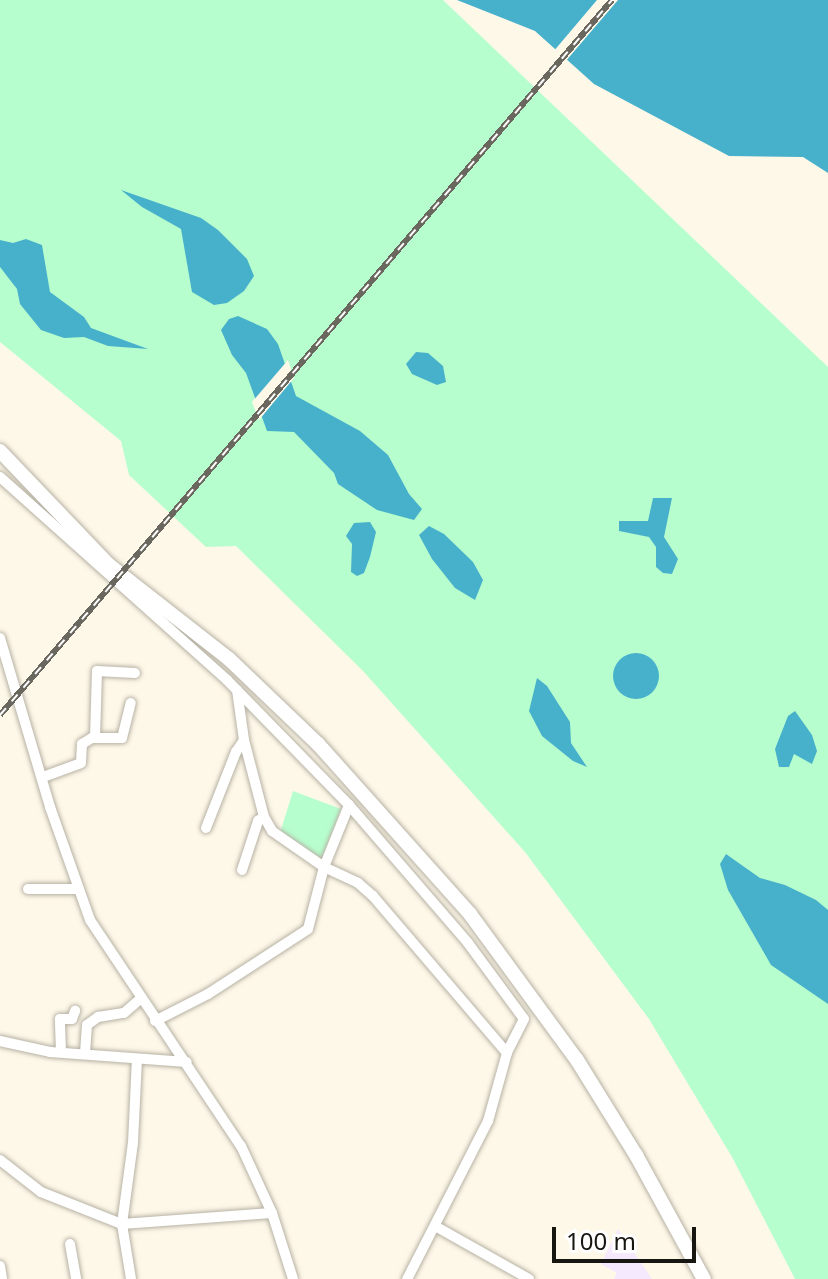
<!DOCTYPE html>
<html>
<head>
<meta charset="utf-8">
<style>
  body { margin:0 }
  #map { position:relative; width:828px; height:1279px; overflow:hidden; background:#fef8e9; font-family:"Noto Sans",sans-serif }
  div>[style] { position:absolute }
  .commercial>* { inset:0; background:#f5e9fe }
  .green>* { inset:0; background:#b7fece }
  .water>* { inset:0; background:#47b1cb }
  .round { border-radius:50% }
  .pier>* { inset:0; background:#fef8e9 }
  .roads { filter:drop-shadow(0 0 2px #b7b2a4) drop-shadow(0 0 2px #b7b2a4) }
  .street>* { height:10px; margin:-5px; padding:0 5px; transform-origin:5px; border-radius:5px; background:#fff }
  .secondary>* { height:14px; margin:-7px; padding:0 7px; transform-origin:7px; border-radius:7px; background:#fff }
  .rail>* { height:6px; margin-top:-3px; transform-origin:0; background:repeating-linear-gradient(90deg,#fff 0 9px,#6a675e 0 18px); box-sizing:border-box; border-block:2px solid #6a675e }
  span { translate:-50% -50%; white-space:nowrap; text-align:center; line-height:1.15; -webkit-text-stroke:6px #fff; paint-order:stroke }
  .scale { position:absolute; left:552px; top:1227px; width:144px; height:36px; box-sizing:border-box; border:4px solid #171610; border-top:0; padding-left:10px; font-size:24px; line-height:28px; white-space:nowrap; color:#171610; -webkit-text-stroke:6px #fff; paint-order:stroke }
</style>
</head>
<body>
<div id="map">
  <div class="commercial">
    <i style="clip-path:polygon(618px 1229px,652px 1279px,614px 1279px,617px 1273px,601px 1264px)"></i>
  </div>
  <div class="green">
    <i style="clip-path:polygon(0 0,443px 0,828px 367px,828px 1279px,795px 1279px,732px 1157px,649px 1019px,525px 852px,363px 671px,236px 546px,206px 547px,129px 475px,121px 441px,0 342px)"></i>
    <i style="clip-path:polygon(293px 791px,341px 809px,322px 859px,280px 833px)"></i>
  </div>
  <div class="water">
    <i style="clip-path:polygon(457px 0,828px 0,828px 173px,803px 157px,729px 156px,594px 84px,535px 31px)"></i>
    <i style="clip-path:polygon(121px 190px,201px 218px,218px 230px,247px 259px,254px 276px,244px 291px,227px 303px,214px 305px,192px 292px,181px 229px,142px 207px)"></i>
    <i style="clip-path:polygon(26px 239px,42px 245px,50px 292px,84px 317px,91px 328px,148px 349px,108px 346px,84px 337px,64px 338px,41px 330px,20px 304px,17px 289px,0 267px,0 240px,13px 243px)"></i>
    <i style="clip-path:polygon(238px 316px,267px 329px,278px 344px,296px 396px,360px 431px,388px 455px,409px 494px,422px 509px,414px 520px,377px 510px,338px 484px,334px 473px,294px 432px,267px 431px,246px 373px,232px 355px,221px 330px,229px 319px)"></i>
    <i style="clip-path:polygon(416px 352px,428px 353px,443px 366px,446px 382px,437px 385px,412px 374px,406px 364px)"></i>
    <i style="clip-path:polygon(653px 498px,672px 498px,664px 537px,678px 559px,672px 574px,663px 573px,656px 567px,656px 547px,649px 537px,619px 531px,619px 521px,648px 521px)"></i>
    <i style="clip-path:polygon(370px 522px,376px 532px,370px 557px,364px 573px,357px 576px,351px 572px,352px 544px,346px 536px,354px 523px)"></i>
    <i style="clip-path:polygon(429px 526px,444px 534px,473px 562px,483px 580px,475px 600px,455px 588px,432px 559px,419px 535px)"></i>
    <i class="round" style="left:613px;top:653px;width:46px;height:46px"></i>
    <i style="clip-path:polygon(537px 678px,547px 686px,570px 722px,571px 743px,587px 767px,573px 761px,542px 736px,529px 711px)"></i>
    <i style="clip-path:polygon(795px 711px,812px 735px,817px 751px,812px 764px,794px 754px,789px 767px,779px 767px,775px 749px,788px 716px)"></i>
    <i style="clip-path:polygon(726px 854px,760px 878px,785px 885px,816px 900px,828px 910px,828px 1004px,771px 965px,728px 890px,720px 864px)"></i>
  </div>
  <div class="pier">
    <i style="clip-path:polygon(597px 0,618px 0,565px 62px,553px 52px)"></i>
    <i style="clip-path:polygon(288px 360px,294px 378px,259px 420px,252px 402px)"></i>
  </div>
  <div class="roads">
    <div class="street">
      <i style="left:0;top:477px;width:305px;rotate:41.8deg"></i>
      <i style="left:227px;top:680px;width:175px;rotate:45.7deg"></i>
      <i style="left:349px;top:805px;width:182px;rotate:49.2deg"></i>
      <i style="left:468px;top:943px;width:94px;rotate:53.6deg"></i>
      <i style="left:524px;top:1019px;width:38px;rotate:117deg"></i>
      <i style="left:507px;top:1053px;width:71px;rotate:105.6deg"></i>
      <i style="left:488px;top:1121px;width:178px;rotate:117.1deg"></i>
      <i style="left:0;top:638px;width:176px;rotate:73.5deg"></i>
      <i style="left:50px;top:807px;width:120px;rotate:70.5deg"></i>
      <i style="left:90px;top:920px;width:272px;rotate:56.3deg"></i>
      <i style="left:241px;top:1146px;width:74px;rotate:65.2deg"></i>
      <i style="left:272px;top:1213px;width:69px;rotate:72.3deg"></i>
      <i style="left:237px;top:690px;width:50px;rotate:82deg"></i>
      <i style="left:244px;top:740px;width:80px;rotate:75.4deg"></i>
      <i style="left:264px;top:817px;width:16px;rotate:60deg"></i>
      <i style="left:272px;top:831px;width:63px;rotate:34.7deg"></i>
      <i style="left:324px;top:867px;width:67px;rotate:-68deg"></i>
      <i style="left:95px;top:738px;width:67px;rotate:-88.3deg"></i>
      <i style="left:97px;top:671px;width:38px;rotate:3deg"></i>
      <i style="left:43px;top:777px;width:40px;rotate:-20.2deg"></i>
      <i style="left:81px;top:763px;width:19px;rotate:-87deg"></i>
      <i style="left:82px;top:744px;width:12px;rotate:-31deg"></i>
      <i style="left:92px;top:738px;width:30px"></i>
      <i style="left:122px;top:738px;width:36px;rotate:-76deg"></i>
      <i style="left:206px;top:828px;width:82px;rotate:-68.5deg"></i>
      <i style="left:236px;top:752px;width:14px;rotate:-56deg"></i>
      <i style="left:242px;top:870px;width:52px;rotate:-71.9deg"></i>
      <i style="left:258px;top:821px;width:7px;rotate:-34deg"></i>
      <i style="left:28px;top:889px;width:51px"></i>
      <i style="left:155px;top:1021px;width:59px;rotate:-27deg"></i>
      <i style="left:208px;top:994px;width:119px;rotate:-33deg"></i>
      <i style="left:308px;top:929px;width:64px;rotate:-75.5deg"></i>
      <i style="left:324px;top:867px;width:38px;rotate:25deg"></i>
      <i style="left:358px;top:883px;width:20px;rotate:41deg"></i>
      <i style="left:373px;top:896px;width:206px;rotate:49.5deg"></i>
      <i style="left:0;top:1041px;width:51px;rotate:12.4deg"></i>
      <i style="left:50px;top:1052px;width:137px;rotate:4.2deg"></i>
      <i style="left:61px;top:1052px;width:33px;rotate:-92deg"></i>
      <i style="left:60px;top:1019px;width:12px"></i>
      <i style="left:72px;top:1019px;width:9px;rotate:-69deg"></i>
      <i style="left:85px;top:1053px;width:28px;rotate:-86deg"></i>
      <i style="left:87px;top:1025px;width:14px;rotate:-36deg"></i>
      <i style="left:98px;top:1017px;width:26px;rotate:-9deg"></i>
      <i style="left:124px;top:1013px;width:21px;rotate:-41deg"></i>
      <i style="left:0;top:1160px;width:52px;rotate:38deg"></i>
      <i style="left:41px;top:1192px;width:87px;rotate:21.6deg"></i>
      <i style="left:122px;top:1224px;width:150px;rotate:-4.2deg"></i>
      <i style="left:435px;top:1226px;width:108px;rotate:29.4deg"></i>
      <i style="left:70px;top:1244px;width:36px;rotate:80deg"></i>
      <i style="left:0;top:1266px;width:13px;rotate:81deg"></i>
      <i style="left:131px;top:1279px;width:56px;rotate:-99.3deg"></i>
      <i style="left:122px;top:1224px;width:82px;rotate:-82.3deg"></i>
      <i style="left:133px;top:1143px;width:84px;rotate:-87.3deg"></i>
    </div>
    <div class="secondary">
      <i style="left:0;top:451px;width:158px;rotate:46.3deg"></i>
      <i style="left:109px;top:565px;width:152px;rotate:38.1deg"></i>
      <i style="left:229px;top:659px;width:123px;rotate:43.7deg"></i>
      <i style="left:318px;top:744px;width:228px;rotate:48.2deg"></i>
      <i style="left:470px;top:914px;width:181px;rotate:53.8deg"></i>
      <i style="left:577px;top:1060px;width:112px;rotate:58.2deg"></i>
      <i style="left:636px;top:1155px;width:141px;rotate:61.3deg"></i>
    </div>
  </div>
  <div class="rail">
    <i style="left:0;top:715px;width:941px;rotate:-49.44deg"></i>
  </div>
  <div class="scale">100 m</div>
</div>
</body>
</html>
